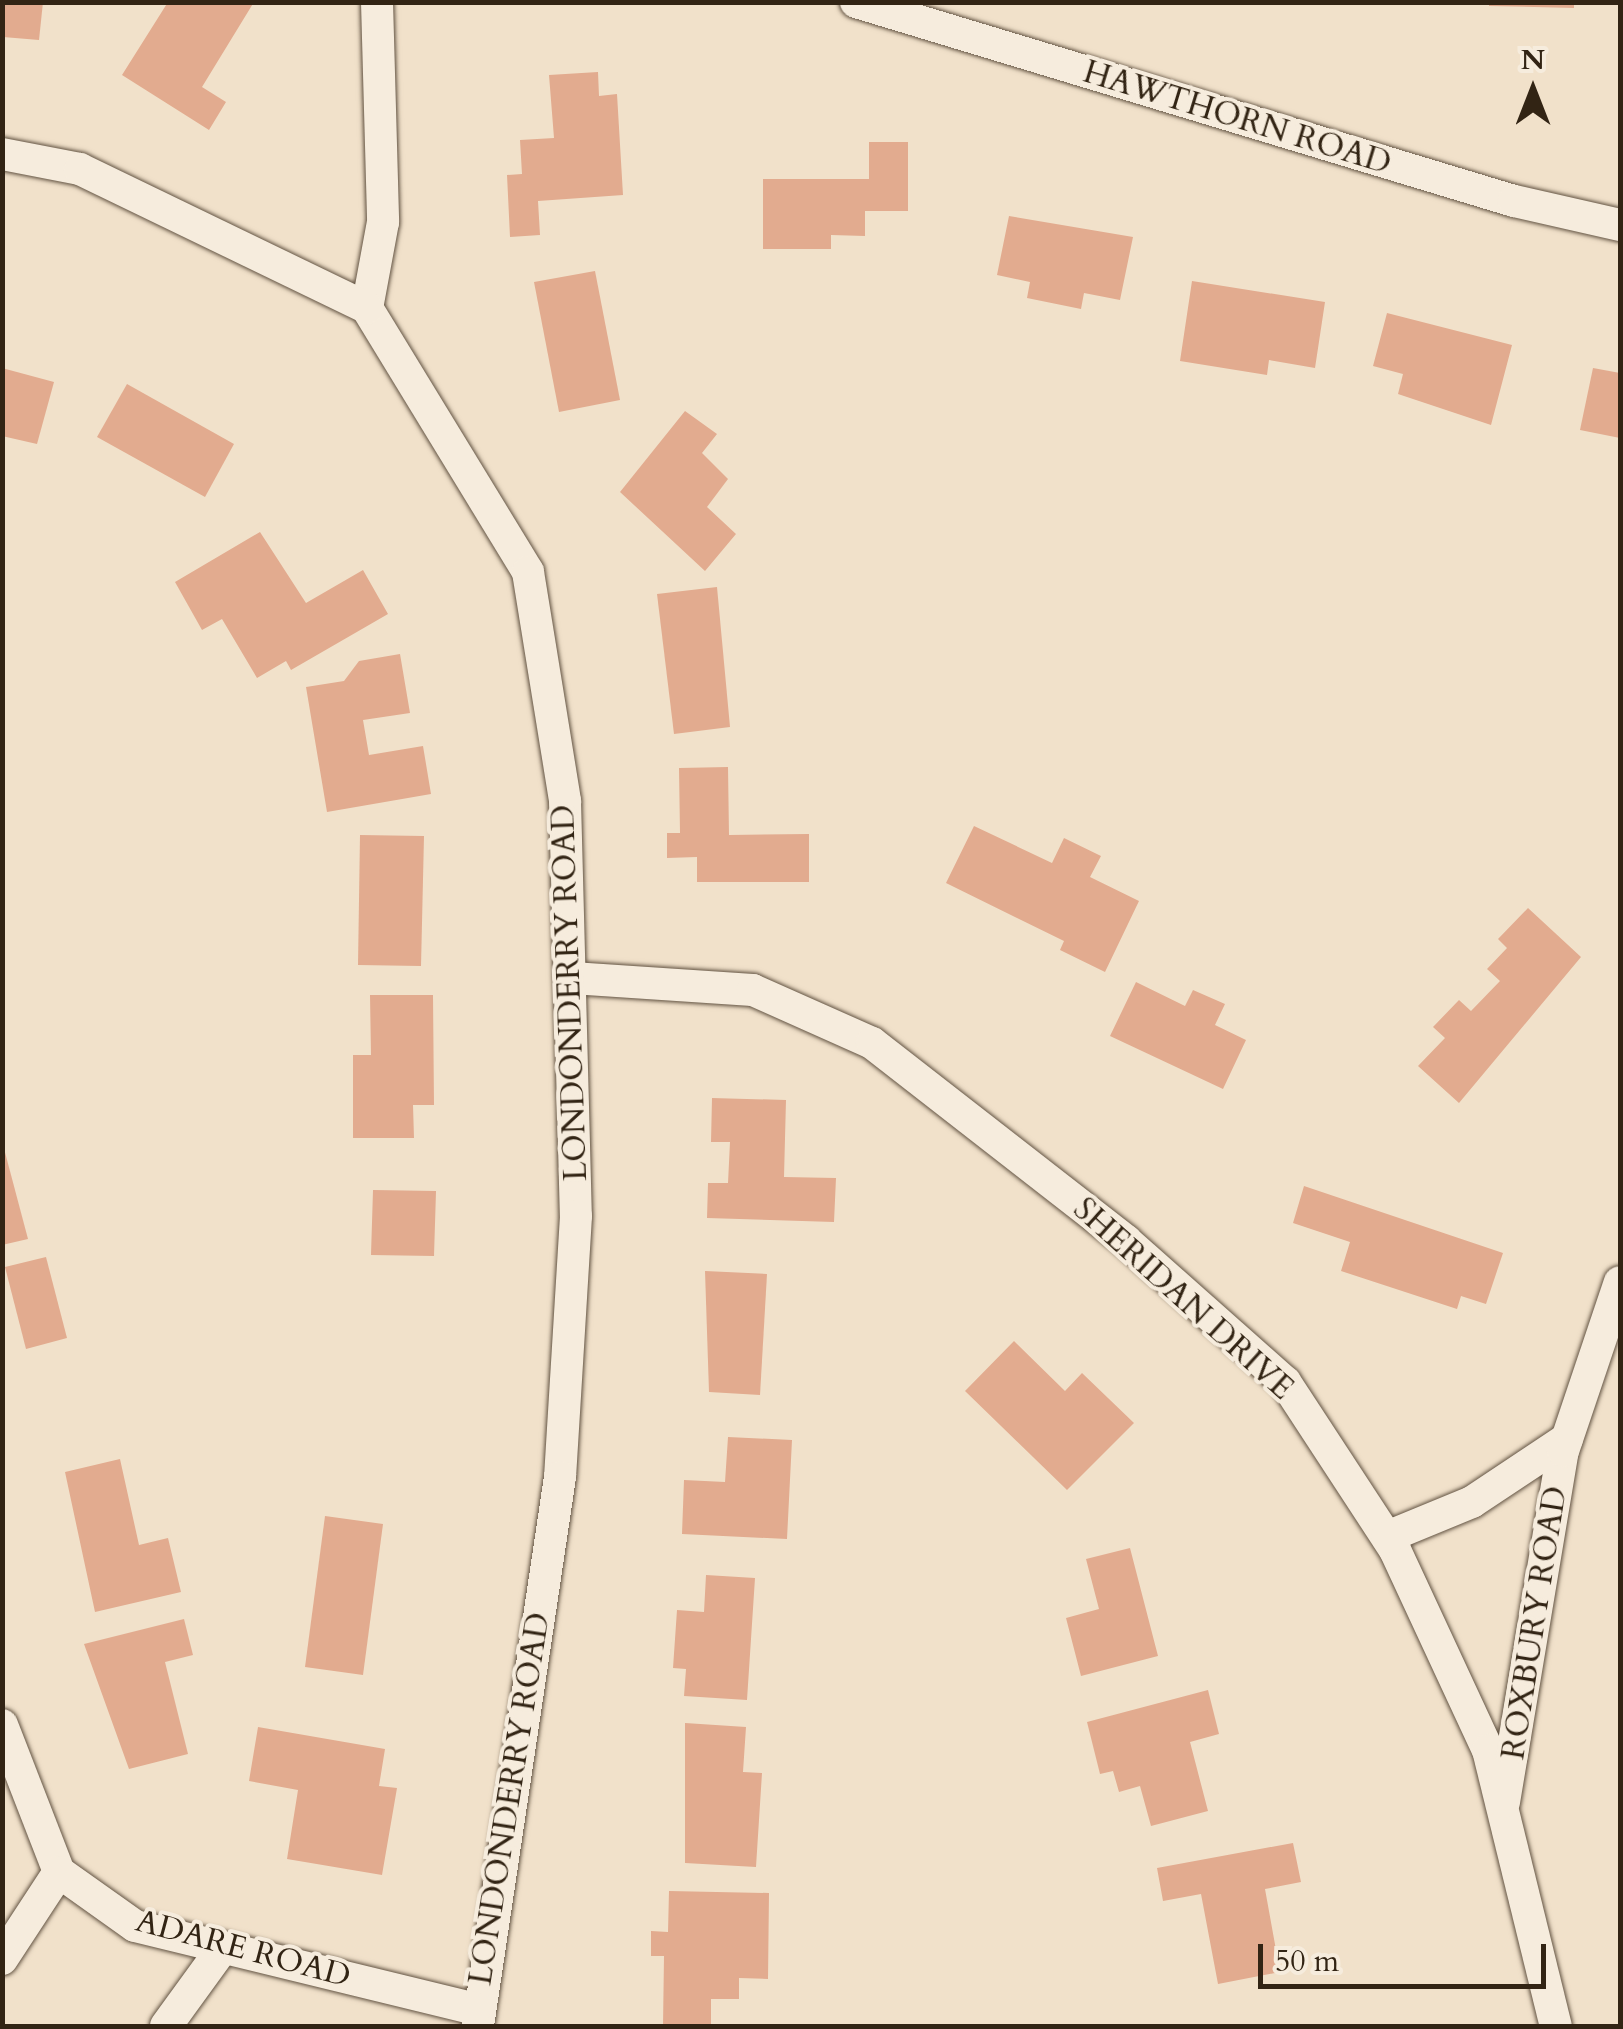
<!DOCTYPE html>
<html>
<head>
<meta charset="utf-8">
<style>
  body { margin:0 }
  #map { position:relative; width:1623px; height:2029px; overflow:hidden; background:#f1e1ca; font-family:Cardo,serif }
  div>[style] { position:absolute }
  .building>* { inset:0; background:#e2ab8f }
  .roads { filter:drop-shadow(0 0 2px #625342) drop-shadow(0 0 2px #625342) }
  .minor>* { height:32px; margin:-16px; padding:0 16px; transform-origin:16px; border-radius:16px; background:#f6ecdd }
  span { translate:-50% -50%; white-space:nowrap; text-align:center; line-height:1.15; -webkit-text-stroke:8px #f6ecdd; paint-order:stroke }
  .street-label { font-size:32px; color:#322414 }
  .frame { position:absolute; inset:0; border:5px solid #322414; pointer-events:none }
  .north { position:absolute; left:1483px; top:40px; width:100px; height:100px; -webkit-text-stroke:8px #f6ecdd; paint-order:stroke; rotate:0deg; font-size:28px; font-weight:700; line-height:40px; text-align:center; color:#322414 }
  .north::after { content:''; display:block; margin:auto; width:35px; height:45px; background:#322414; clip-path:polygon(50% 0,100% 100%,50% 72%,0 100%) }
  .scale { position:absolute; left:1258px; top:1944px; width:288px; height:45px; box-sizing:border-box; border:5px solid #322414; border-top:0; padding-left:12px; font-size:30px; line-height:35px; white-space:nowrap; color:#322414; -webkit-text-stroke:8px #f6ecdd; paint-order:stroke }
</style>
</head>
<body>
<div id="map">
  <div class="building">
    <i style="clip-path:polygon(3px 2px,43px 2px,39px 40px,3px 37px)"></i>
    <i style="clip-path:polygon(168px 2px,254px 2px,202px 87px,226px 102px,209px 130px,122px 75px)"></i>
    <i style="clip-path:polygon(1489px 2px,1574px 2px,1574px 8px,1489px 6px)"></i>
    <i style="clip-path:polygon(598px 72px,599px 96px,617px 94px,623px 195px,538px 201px,540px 235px,510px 237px,507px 175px,522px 174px,520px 140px,554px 138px,549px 75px)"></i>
    <i style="clip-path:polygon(869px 142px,908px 142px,908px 211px,865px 211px,865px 236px,831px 235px,831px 249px,763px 249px,763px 179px,869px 179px)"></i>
    <i style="clip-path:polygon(1009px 216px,1133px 237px,1120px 300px,1084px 293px,1081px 309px,1027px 298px,1030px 282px,997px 275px)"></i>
    <i style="clip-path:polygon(595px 271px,620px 400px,559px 412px,534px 282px)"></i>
    <i style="clip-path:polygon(1192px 281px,1325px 302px,1315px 368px,1269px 360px,1267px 375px,1180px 361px)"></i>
    <i style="clip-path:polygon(1387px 313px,1512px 345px,1491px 425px,1398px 394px,1403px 374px,1373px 366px)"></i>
    <i style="clip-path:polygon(2px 368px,54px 382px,37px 444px,2px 436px)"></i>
    <i style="clip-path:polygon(1593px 368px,1620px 373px,1620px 438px,1580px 430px)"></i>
    <i style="clip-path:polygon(127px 384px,234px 444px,205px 497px,97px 437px)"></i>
    <i style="clip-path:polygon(685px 411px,717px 434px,702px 453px,728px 479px,707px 507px,736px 534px,705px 571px,620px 492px)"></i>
    <i style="clip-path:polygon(260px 532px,306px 603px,363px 570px,388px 614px,291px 670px,286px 661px,257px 678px,222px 619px,202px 630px,175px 582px)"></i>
    <i style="clip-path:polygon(717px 587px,730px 727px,674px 734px,657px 594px)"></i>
    <i style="clip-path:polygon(400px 654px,410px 713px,363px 720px,369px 755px,423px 746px,431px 794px,327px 812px,306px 687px,344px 681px,359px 661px)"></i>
    <i style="clip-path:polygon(728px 767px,729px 835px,809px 834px,809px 882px,697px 882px,697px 857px,667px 858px,667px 833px,680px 833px,679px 768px)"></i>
    <i style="clip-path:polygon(974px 826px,1052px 863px,1064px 838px,1101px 856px,1090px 877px,1139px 901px,1105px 972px,1060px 950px,1064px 941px,946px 883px)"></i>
    <i style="clip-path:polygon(360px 835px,424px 836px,421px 966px,358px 965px)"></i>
    <i style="clip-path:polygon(1528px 908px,1581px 957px,1459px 1103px,1418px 1066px,1445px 1038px,1433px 1027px,1459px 1000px,1471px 1011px,1500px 981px,1487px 969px,1507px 948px,1498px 939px)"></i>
    <i style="clip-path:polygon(1136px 982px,1185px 1006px,1193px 990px,1225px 1004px,1215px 1025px,1246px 1040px,1223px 1089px,1110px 1036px)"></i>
    <i style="clip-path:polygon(370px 995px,433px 995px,434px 1105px,413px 1105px,414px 1138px,353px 1138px,353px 1055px,371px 1055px)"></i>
    <i style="clip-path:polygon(712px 1098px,786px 1100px,784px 1177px,836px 1178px,834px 1222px,707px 1218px,708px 1183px,728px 1183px,730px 1142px,711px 1142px)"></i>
    <i style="clip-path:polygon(2px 1141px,28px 1239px,2px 1245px)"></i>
    <i style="clip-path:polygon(1304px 1186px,1503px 1253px,1486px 1304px,1461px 1296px,1457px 1309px,1341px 1271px,1350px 1242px,1293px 1223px)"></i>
    <i style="clip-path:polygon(373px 1190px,436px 1191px,434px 1256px,371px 1255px)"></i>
    <i style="clip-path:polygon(46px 1257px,67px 1338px,26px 1349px,5px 1267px)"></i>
    <i style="clip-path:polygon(705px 1271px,767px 1274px,760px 1395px,709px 1392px)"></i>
    <i style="clip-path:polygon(1014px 1341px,1065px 1391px,1082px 1373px,1134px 1423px,1067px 1490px,965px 1391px)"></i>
    <i style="clip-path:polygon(728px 1437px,792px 1440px,787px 1539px,682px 1534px,684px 1480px,725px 1482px)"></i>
    <i style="clip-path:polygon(120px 1459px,139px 1545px,168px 1538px,181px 1592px,95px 1612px,65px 1472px)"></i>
    <i style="clip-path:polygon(325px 1516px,383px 1524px,363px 1675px,305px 1667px)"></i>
    <i style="clip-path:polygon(1130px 1548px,1158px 1656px,1081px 1676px,1066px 1618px,1099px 1609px,1086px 1559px)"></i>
    <i style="clip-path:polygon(706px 1575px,755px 1578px,747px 1700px,684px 1696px,686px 1669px,673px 1668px,677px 1610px,704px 1612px)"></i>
    <i style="clip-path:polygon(184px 1619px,193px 1655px,165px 1662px,188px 1754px,129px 1769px,84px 1644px)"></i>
    <i style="clip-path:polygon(1208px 1690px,1219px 1734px,1190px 1742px,1208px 1811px,1151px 1826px,1140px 1786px,1119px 1792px,1113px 1771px,1100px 1774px,1087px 1722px)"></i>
    <i style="clip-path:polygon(685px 1723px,746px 1727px,743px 1772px,762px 1773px,756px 1867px,685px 1863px)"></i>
    <i style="clip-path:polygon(258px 1727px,385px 1749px,379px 1786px,397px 1788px,382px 1875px,287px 1859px,298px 1790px,249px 1781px)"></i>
    <i style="clip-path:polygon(1293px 1843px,1301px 1882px,1265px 1889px,1280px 1972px,1218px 1984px,1201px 1894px,1163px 1901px,1157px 1868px)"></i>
    <i style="clip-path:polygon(669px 1891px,769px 1893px,768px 1979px,739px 1978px,739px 1999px,711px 1999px,711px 2026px,663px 2026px,664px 1956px,651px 1956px,651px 1931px,668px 1932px)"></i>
  </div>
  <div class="roads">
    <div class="minor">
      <i style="left:377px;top:2px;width:220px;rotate:88.4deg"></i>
      <i style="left:383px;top:222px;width:87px;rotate:100.5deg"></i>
      <i style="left:367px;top:308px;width:309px;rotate:58.6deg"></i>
      <i style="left:528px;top:572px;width:232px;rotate:80.8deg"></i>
      <i style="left:565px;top:801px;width:415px;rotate:88.5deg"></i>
      <i style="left:576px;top:1216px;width:261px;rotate:93.5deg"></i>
      <i style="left:560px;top:1477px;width:555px;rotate:98.5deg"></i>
      <i style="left:856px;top:2px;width:687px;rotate:16.83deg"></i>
      <i style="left:1514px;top:201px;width:109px;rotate:12.8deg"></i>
      <i style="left:2px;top:154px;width:79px;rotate:10.9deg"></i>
      <i style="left:80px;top:169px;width:319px;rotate:25.8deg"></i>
      <i style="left:572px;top:978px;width:181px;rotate:3.8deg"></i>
      <i style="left:753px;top:990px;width:130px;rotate:24deg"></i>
      <i style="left:872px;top:1043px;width:322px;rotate:37.9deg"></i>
      <i style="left:1126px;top:1241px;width:213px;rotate:41.6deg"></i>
      <i style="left:1285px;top:1382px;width:201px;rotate:56.8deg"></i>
      <i style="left:1395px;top:1550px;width:221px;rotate:65.1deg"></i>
      <i style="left:1488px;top:1750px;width:284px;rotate:76.2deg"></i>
      <i style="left:1387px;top:1537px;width:92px;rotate:-22.4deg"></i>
      <i style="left:1472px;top:1502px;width:114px;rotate:-33.6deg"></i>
      <i style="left:2px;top:1725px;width:158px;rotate:68.8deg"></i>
      <i style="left:59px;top:1872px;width:93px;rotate:35.4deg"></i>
      <i style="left:135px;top:1926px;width:350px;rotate:13.7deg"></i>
      <i style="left:1504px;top:1802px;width:356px;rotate:-80.5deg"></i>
      <i style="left:1563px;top:1451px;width:178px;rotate:-71.4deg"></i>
      <i style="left:2px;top:1959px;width:104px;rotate:-56.8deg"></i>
      <i style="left:166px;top:2026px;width:95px;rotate:-54deg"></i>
    </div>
  </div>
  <div class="street-label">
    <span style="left:1237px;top:118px;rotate:17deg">HAWTHORN ROAD</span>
    <span style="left:570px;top:993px;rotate:-92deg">LONDONDERRY ROAD</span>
    <span style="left:1183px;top:1299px;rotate:42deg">SHERIDAN DRIVE</span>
    <span style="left:1535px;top:1623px;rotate:-81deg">ROXBURY ROAD</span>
    <span style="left:510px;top:1799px;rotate:-81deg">LONDONDERRY ROAD</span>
    <span style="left:243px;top:1949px;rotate:15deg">ADARE ROAD</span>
  </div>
  <div class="frame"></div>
  <div class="north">N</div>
  <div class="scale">50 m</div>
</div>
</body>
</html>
